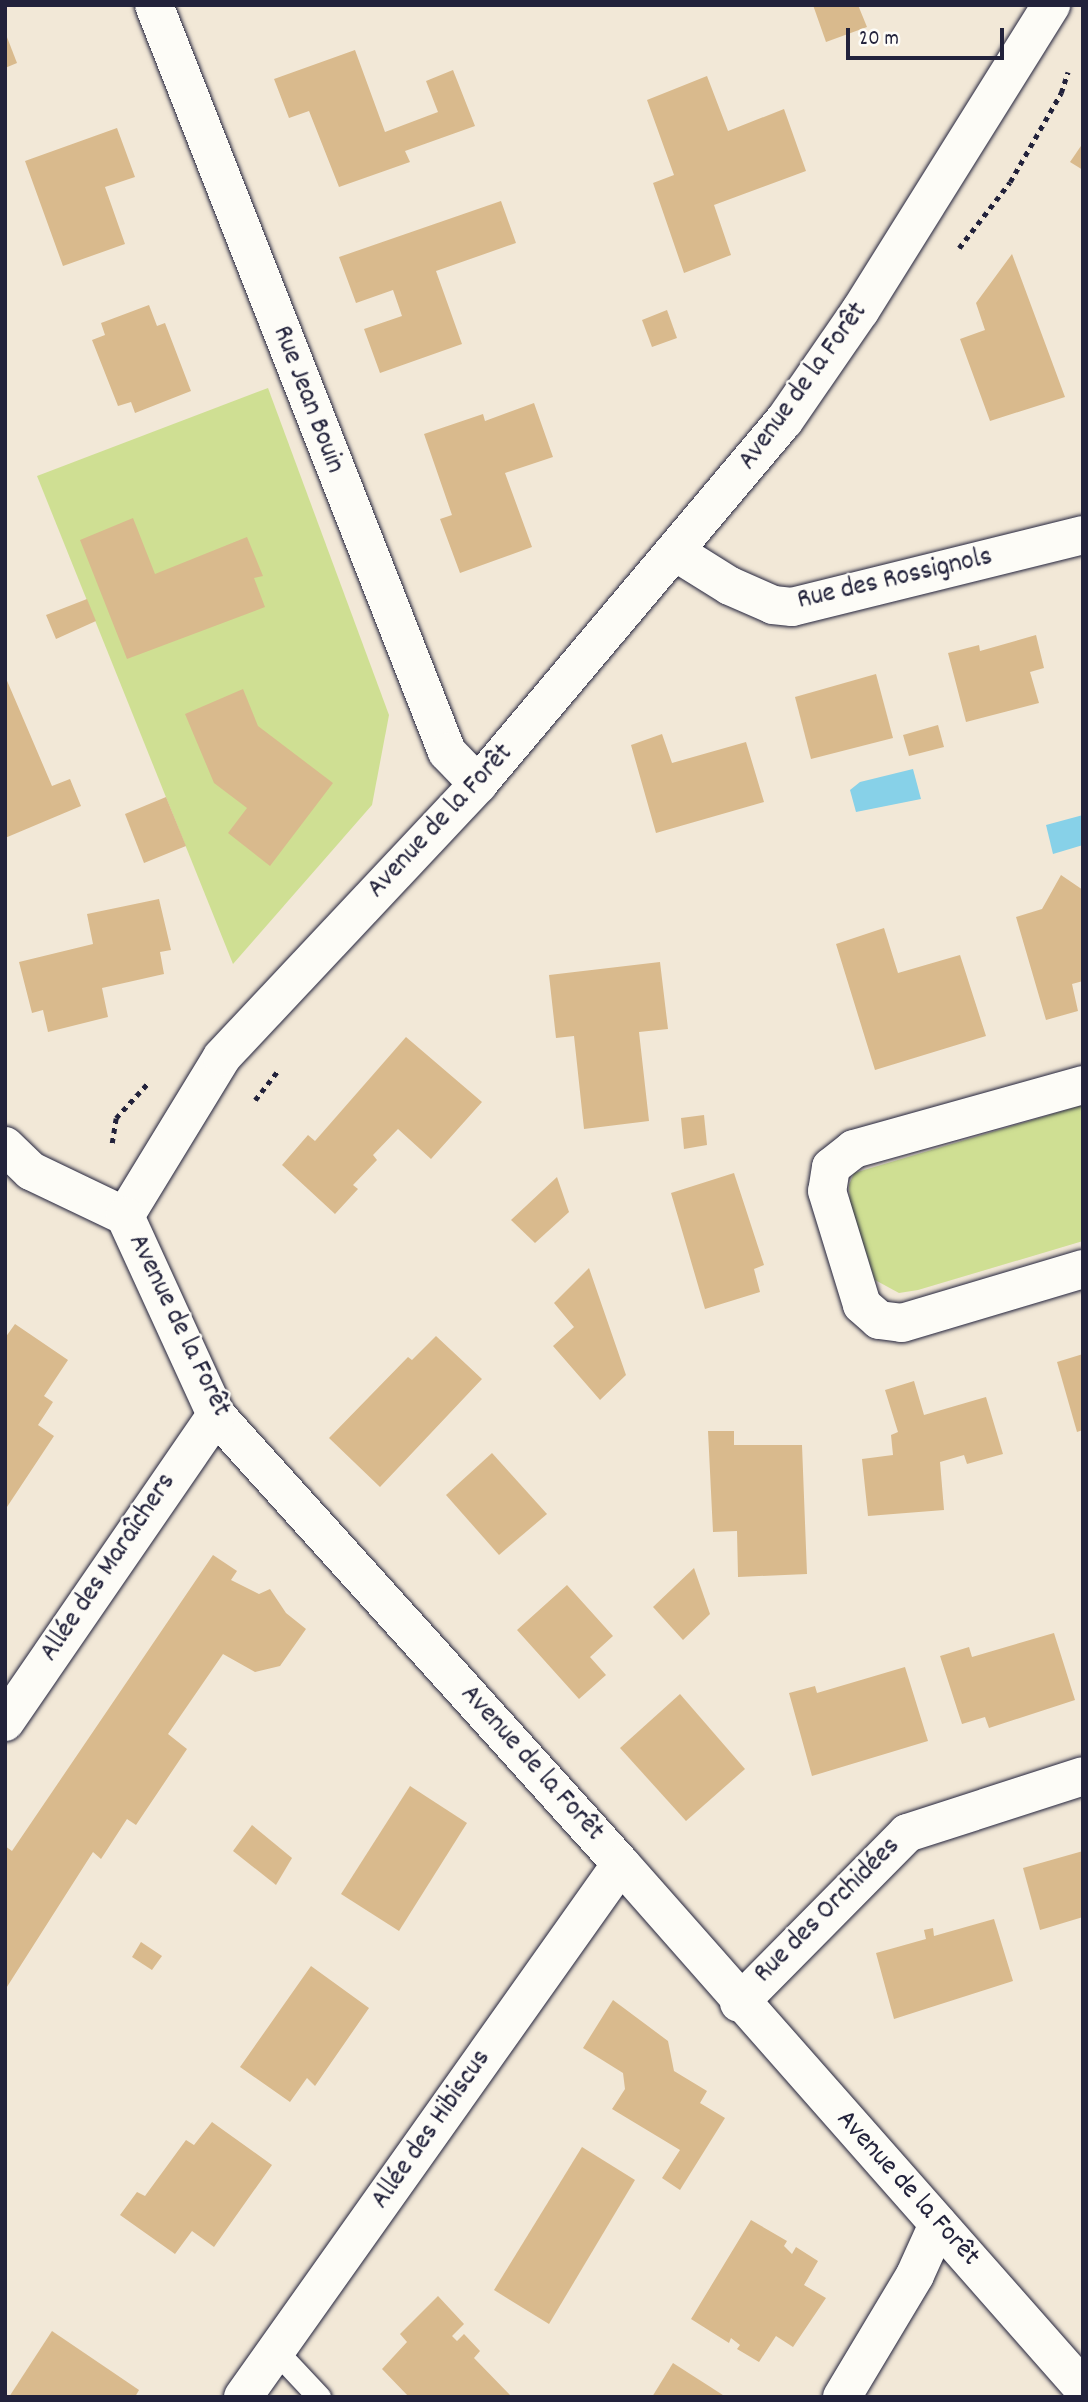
<!DOCTYPE html>
<html>
<head>
<meta charset="utf-8">
<style>
  body { margin:0 }
  #map { position:relative; width:1088px; height:2402px; overflow:hidden; background:#f2e8d7; font-family:Dekko,sans-serif }
  div>[style] { position:absolute }
  .green>* { inset:0; background:#cfdf93 }
  .water>* { inset:0; background:#87d1e8 }
  .building>* { inset:0; background:#d9ba8d }
  .path>* { height:4.5px; margin-top:-2.25px; transform-origin:0; background:repeating-linear-gradient(90deg,#22223b 0 5px,transparent 0 10px) }
  .roads { filter:drop-shadow(0 0 2px #22223b) drop-shadow(0 0 2px #22223b) }
  .lane>* { height:23px; margin:-11.5px; padding:0 11.5px; transform-origin:11.5px; border-radius:11.5px; background:#fdfcf7 }
  .street>* { height:38px; margin:-19px; padding:0 19px; transform-origin:19px; border-radius:19px; background:#fdfcf7 }
  span { translate:-50% -50%; white-space:nowrap; text-align:center; line-height:1.15; -webkit-text-stroke:5px #fdfcf7; paint-order:stroke }
  .street-label { font-size:28px; color:#22223b }
  .frame { position:absolute; inset:0; border:7px solid #22223b; pointer-events:none }
  .scale { position:absolute; left:846px; top:28px; width:158px; height:32px; box-sizing:border-box; border:4px solid #22223b; border-top:0; padding-left:9px; font-size:21px; line-height:24px; white-space:nowrap; color:#22223b; -webkit-text-stroke:5px #fdfcf7; paint-order:stroke }
</style>
</head>
<body>
<div id="map">
  <div class="green">
    <i style="clip-path:polygon(268px 388px,389px 715px,372px 805px,233px 964px,37px 476px)"></i>
    <i style="clip-path:polygon(1083px 1105px,1083px 1241px,918px 1290px,899px 1293px,875px 1280px,850px 1202px,849px 1185px,854px 1173px)"></i>
  </div>
  <div class="water">
    <i style="clip-path:polygon(913px 769px,921px 799px,856px 812px,850px 790px,860px 782px)"></i>
    <i style="clip-path:polygon(1083px 815px,1083px 845px,1053px 854px,1046px 825px)"></i>
  </div>
  <div class="building">
    <i style="clip-path:polygon(813px 5px,858px 5px,867px 27px,826px 42px)"></i>
    <i style="clip-path:polygon(5px 32px,17px 63px,5px 68px)"></i>
    <i style="clip-path:polygon(355px 50px,385px 132px,438px 112px,426px 81px,453px 70px,475px 126px,405px 151px,410px 162px,339px 187px,309px 111px,289px 118px,274px 79px)"></i>
    <i style="clip-path:polygon(707px 76px,728px 131px,784px 109px,806px 171px,714px 205px,731px 255px,684px 273px,653px 183px,674px 175px,647px 100px)"></i>
    <i style="clip-path:polygon(117px 128px,135px 177px,105px 187px,125px 244px,63px 266px,25px 161px)"></i>
    <i style="clip-path:polygon(1083px 143px,1083px 170px,1070px 162px)"></i>
    <i style="clip-path:polygon(501px 201px,516px 243px,436px 271px,462px 344px,380px 373px,364px 329px,402px 316px,393px 290px,356px 303px,339px 257px)"></i>
    <i style="clip-path:polygon(1012px 254px,1065px 397px,990px 421px,960px 339px,985px 330px,976px 303px)"></i>
    <i style="clip-path:polygon(149px 305px,157px 326px,165px 323px,191px 391px,135px 413px,131px 402px,118px 406px,92px 340px,105px 335px,101px 323px)"></i>
    <i style="clip-path:polygon(667px 310px,677px 338px,652px 347px,642px 320px)"></i>
    <i style="clip-path:polygon(534px 403px,553px 457px,505px 473px,532px 547px,460px 573px,440px 519px,452px 515px,424px 434px,483px 414px,485px 421px)"></i>
    <i style="clip-path:polygon(133px 518px,155px 574px,247px 537px,263px 576px,254px 578px,265px 607px,127px 659px,80px 540px)"></i>
    <i style="clip-path:polygon(87px 599px,96px 621px,56px 639px,46px 615px)"></i>
    <i style="clip-path:polygon(1036px 635px,1044px 668px,1030px 672px,1039px 703px,966px 722px,948px 653px,979px 645px,980px 651px)"></i>
    <i style="clip-path:polygon(876px 674px,893px 738px,811px 759px,795px 697px)"></i>
    <i style="clip-path:polygon(5px 676px,52px 786px,70px 779px,81px 806px,5px 838px)"></i>
    <i style="clip-path:polygon(243px 689px,258px 726px,333px 783px,270px 866px,228px 833px,247px 808px,214px 783px,185px 714px)"></i>
    <i style="clip-path:polygon(938px 725px,944px 747px,909px 756px,903px 735px)"></i>
    <i style="clip-path:polygon(662px 734px,672px 763px,746px 742px,764px 802px,656px 833px,631px 745px)"></i>
    <i style="clip-path:polygon(166px 797px,186px 846px,144px 863px,125px 814px)"></i>
    <i style="clip-path:polygon(1061px 875px,1083px 890px,1083px 981px,1072px 984px,1078px 1011px,1046px 1020px,1016px 917px,1042px 909px)"></i>
    <i style="clip-path:polygon(159px 899px,171px 950px,160px 952px,164px 974px,102px 988px,108px 1017px,48px 1032px,43px 1010px,32px 1013px,19px 962px,93px 944px,87px 914px)"></i>
    <i style="clip-path:polygon(884px 928px,898px 973px,960px 955px,986px 1036px,875px 1070px,836px 944px)"></i>
    <i style="clip-path:polygon(660px 962px,668px 1029px,639px 1032px,649px 1121px,584px 1129px,574px 1036px,556px 1038px,549px 975px)"></i>
    <i style="clip-path:polygon(406px 1037px,482px 1102px,431px 1159px,398px 1129px,373px 1155px,377px 1160px,353px 1185px,358px 1189px,335px 1214px,282px 1165px,308px 1135px,315px 1141px)"></i>
    <i style="clip-path:polygon(704px 1115px,707px 1145px,684px 1149px,681px 1118px)"></i>
    <i style="clip-path:polygon(734px 1173px,764px 1265px,754px 1269px,760px 1292px,705px 1309px,671px 1193px)"></i>
    <i style="clip-path:polygon(557px 1177px,569px 1212px,535px 1243px,511px 1220px)"></i>
    <i style="clip-path:polygon(589px 1268px,626px 1375px,600px 1400px,553px 1346px,574px 1327px,554px 1303px)"></i>
    <i style="clip-path:polygon(15px 1324px,68px 1360px,44px 1396px,53px 1402px,38px 1425px,54px 1436px,5px 1510px,5px 1338px)"></i>
    <i style="clip-path:polygon(436px 1336px,482px 1379px,380px 1487px,329px 1438px,408px 1357px,412px 1360px)"></i>
    <i style="clip-path:polygon(1083px 1354px,1083px 1430px,1077px 1432px,1057px 1362px)"></i>
    <i style="clip-path:polygon(914px 1381px,924px 1415px,986px 1397px,1003px 1454px,967px 1464px,964px 1455px,940px 1462px,944px 1510px,868px 1516px,862px 1459px,893px 1455px,891px 1435px,898px 1432px,885px 1390px)"></i>
    <i style="clip-path:polygon(708px 1431px,734px 1431px,734px 1445px,802px 1445px,807px 1574px,738px 1577px,737px 1531px,713px 1532px)"></i>
    <i style="clip-path:polygon(492px 1453px,547px 1514px,499px 1555px,446px 1495px)"></i>
    <i style="clip-path:polygon(213px 1555px,237px 1571px,231px 1580px,259px 1594px,270px 1589px,286px 1613px,306px 1629px,280px 1666px,255px 1672px,223px 1654px,168px 1734px,187px 1749px,136px 1825px,127px 1819px,101px 1859px,93px 1852px,5px 1990px,5px 1846px,12px 1851px)"></i>
    <i style="clip-path:polygon(694px 1568px,710px 1614px,683px 1640px,653px 1607px)"></i>
    <i style="clip-path:polygon(567px 1585px,613px 1636px,590px 1657px,606px 1675px,579px 1699px,517px 1630px)"></i>
    <i style="clip-path:polygon(1054px 1633px,1075px 1700px,989px 1728px,985px 1717px,962px 1724px,940px 1656px,969px 1647px,972px 1657px)"></i>
    <i style="clip-path:polygon(905px 1667px,928px 1741px,812px 1776px,789px 1693px,815px 1686px,817px 1693px)"></i>
    <i style="clip-path:polygon(680px 1694px,745px 1769px,686px 1821px,620px 1748px)"></i>
    <i style="clip-path:polygon(410px 1786px,467px 1823px,399px 1931px,341px 1894px)"></i>
    <i style="clip-path:polygon(252px 1825px,292px 1858px,276px 1885px,233px 1851px)"></i>
    <i style="clip-path:polygon(1083px 1851px,1083px 1917px,1040px 1930px,1023px 1868px)"></i>
    <i style="clip-path:polygon(994px 1919px,1013px 1981px,894px 2019px,876px 1953px,926px 1939px,924px 1930px,933px 1928px,934px 1936px)"></i>
    <i style="clip-path:polygon(141px 1942px,162px 1956px,152px 1970px,132px 1957px)"></i>
    <i style="clip-path:polygon(311px 1966px,369px 2008px,315px 2086px,307px 2078px,290px 2102px,240px 2067px)"></i>
    <i style="clip-path:polygon(613px 2000px,668px 2041px,674px 2071px,707px 2091px,700px 2103px,725px 2118px,680px 2190px,662px 2178px,680px 2150px,612px 2109px,625px 2089px,623px 2073px,583px 2048px)"></i>
    <i style="clip-path:polygon(212px 2122px,272px 2165px,214px 2247px,192px 2231px,175px 2254px,120px 2215px,137px 2192px,145px 2196px,186px 2140px,194px 2145px)"></i>
    <i style="clip-path:polygon(582px 2147px,635px 2180px,549px 2324px,494px 2290px)"></i>
    <i style="clip-path:polygon(751px 2220px,787px 2241px,784px 2246px,792px 2254px,796px 2247px,818px 2261px,804px 2285px,826px 2298px,793px 2347px,776px 2336px,759px 2362px,737px 2349px,740px 2345px,731px 2338px,729px 2343px,691px 2319px)"></i>
    <i style="clip-path:polygon(438px 2296px,464px 2324px,452px 2336px,457px 2341px,464px 2334px,480px 2351px,474px 2358px,512px 2397px,409px 2397px,382px 2369px,407px 2342px,400px 2334px)"></i>
    <i style="clip-path:polygon(52px 2331px,139px 2390px,135px 2397px,9px 2397px)"></i>
    <i style="clip-path:polygon(673px 2363px,726px 2397px,652px 2397px)"></i>
  </div>
  <div class="path">
    <i style="left:959px;top:248px;width:83px;rotate:-52.3deg"></i>
    <i style="left:1010px;top:182px;width:103px;rotate:-60.2deg"></i>
    <i style="left:1061px;top:93px;width:22px;rotate:-72deg"></i>
    <i style="left:255px;top:1100px;width:37px;rotate:-52deg"></i>
    <i style="left:112px;top:1143px;width:25px;rotate:-81deg"></i>
    <i style="left:116px;top:1118px;width:46px;rotate:-47.6deg"></i>
  </div>
  <div class="roads">
    <div class="lane">
      <i style="left:276px;top:2351px;width:63px;rotate:46.9deg"></i>
    </div>
    <div class="street">
      <i style="left:154px;top:5px;width:802px;rotate:68.58deg"></i>
      <i style="left:447px;top:752px;width:45px;rotate:45.9deg"></i>
      <i style="left:677px;top:553px;width:62px;rotate:31.9deg"></i>
      <i style="left:730px;top:586px;width:47px;rotate:23.8deg"></i>
      <i style="left:773px;top:605px;width:19px;rotate:6deg"></i>
      <i style="left:792px;top:607px;width:300px;rotate:-13.9deg"></i>
      <i style="left:1083px;top:1085px;width:238px;rotate:164.4deg"></i>
      <i style="left:854px;top:1149px;width:29px;rotate:142deg"></i>
      <i style="left:831px;top:1167px;width:24px;rotate:99deg"></i>
      <i style="left:827px;top:1191px;width:119px;rotate:72.9deg"></i>
      <i style="left:862px;top:1305px;width:23px;rotate:41deg"></i>
      <i style="left:879px;top:1320px;width:23px;rotate:7deg"></i>
      <i style="left:902px;top:1323px;width:189px;rotate:-16.6deg"></i>
      <i style="left:5px;top:1146px;width:36px;rotate:44deg"></i>
      <i style="left:31px;top:1171px;width:104px;rotate:25.6deg"></i>
      <i style="left:125px;top:1216px;width:186px;rotate:-58.6deg"></i>
      <i style="left:222px;top:1057px;width:374px;rotate:-46.8deg"></i>
      <i style="left:478px;top:784px;width:475px;rotate:-49.9deg"></i>
      <i style="left:784px;top:421px;width:134px;rotate:-55.4deg"></i>
      <i style="left:860px;top:311px;width:361px;rotate:-58deg"></i>
      <i style="left:125px;top:1216px;width:219px;rotate:65.4deg"></i>
      <i style="left:216px;top:1415px;width:605px;rotate:47.95deg"></i>
      <i style="left:621px;top:1864px;width:699px;rotate:48.6deg"></i>
      <i style="left:5px;top:1722px;width:373px;rotate:-55.5deg"></i>
      <i style="left:739px;top:2003px;width:239px;rotate:-45.3deg"></i>
      <i style="left:907px;top:1833px;width:185px;rotate:-17.9deg"></i>
      <i style="left:243px;top:2397px;width:653px;rotate:-54.66deg"></i>
      <i style="left:842px;top:2397px;width:142px;rotate:-59.1deg"></i>
      <i style="left:915px;top:2275px;width:56px;rotate:-65.7deg"></i>
    </div>
  </div>
  <div class="street-label">
    <span style="left:804px;top:387px;rotate:-54deg">Avenue de la Forêt</span>
    <span style="left:307px;top:400px;rotate:69deg">Rue Jean Bouin</span>
    <span style="left:895px;top:580px;rotate:-13deg">Rue des Rossignols</span>
    <span style="left:441px;top:822px;rotate:-47deg">Avenue de la Forêt</span>
    <span style="left:178px;top:1326px;rotate:64deg">Avenue de la Forêt</span>
    <span style="left:109px;top:1568px;rotate:-56deg">Allée des Maraîchers</span>
    <span style="left:531px;top:1764px;rotate:48deg">Avenue de la Forêt</span>
    <span style="left:828px;top:1911px;rotate:-45deg">Rue des Orchidées</span>
    <span style="left:432px;top:2130px;rotate:-55deg">Allée des Hibiscus</span>
    <span style="left:907px;top:2189px;rotate:48deg">Avenue de la Forêt</span>
  </div>
  <div class="frame"></div>
  <div class="scale">20 m</div>
</div>
</body>
</html>
